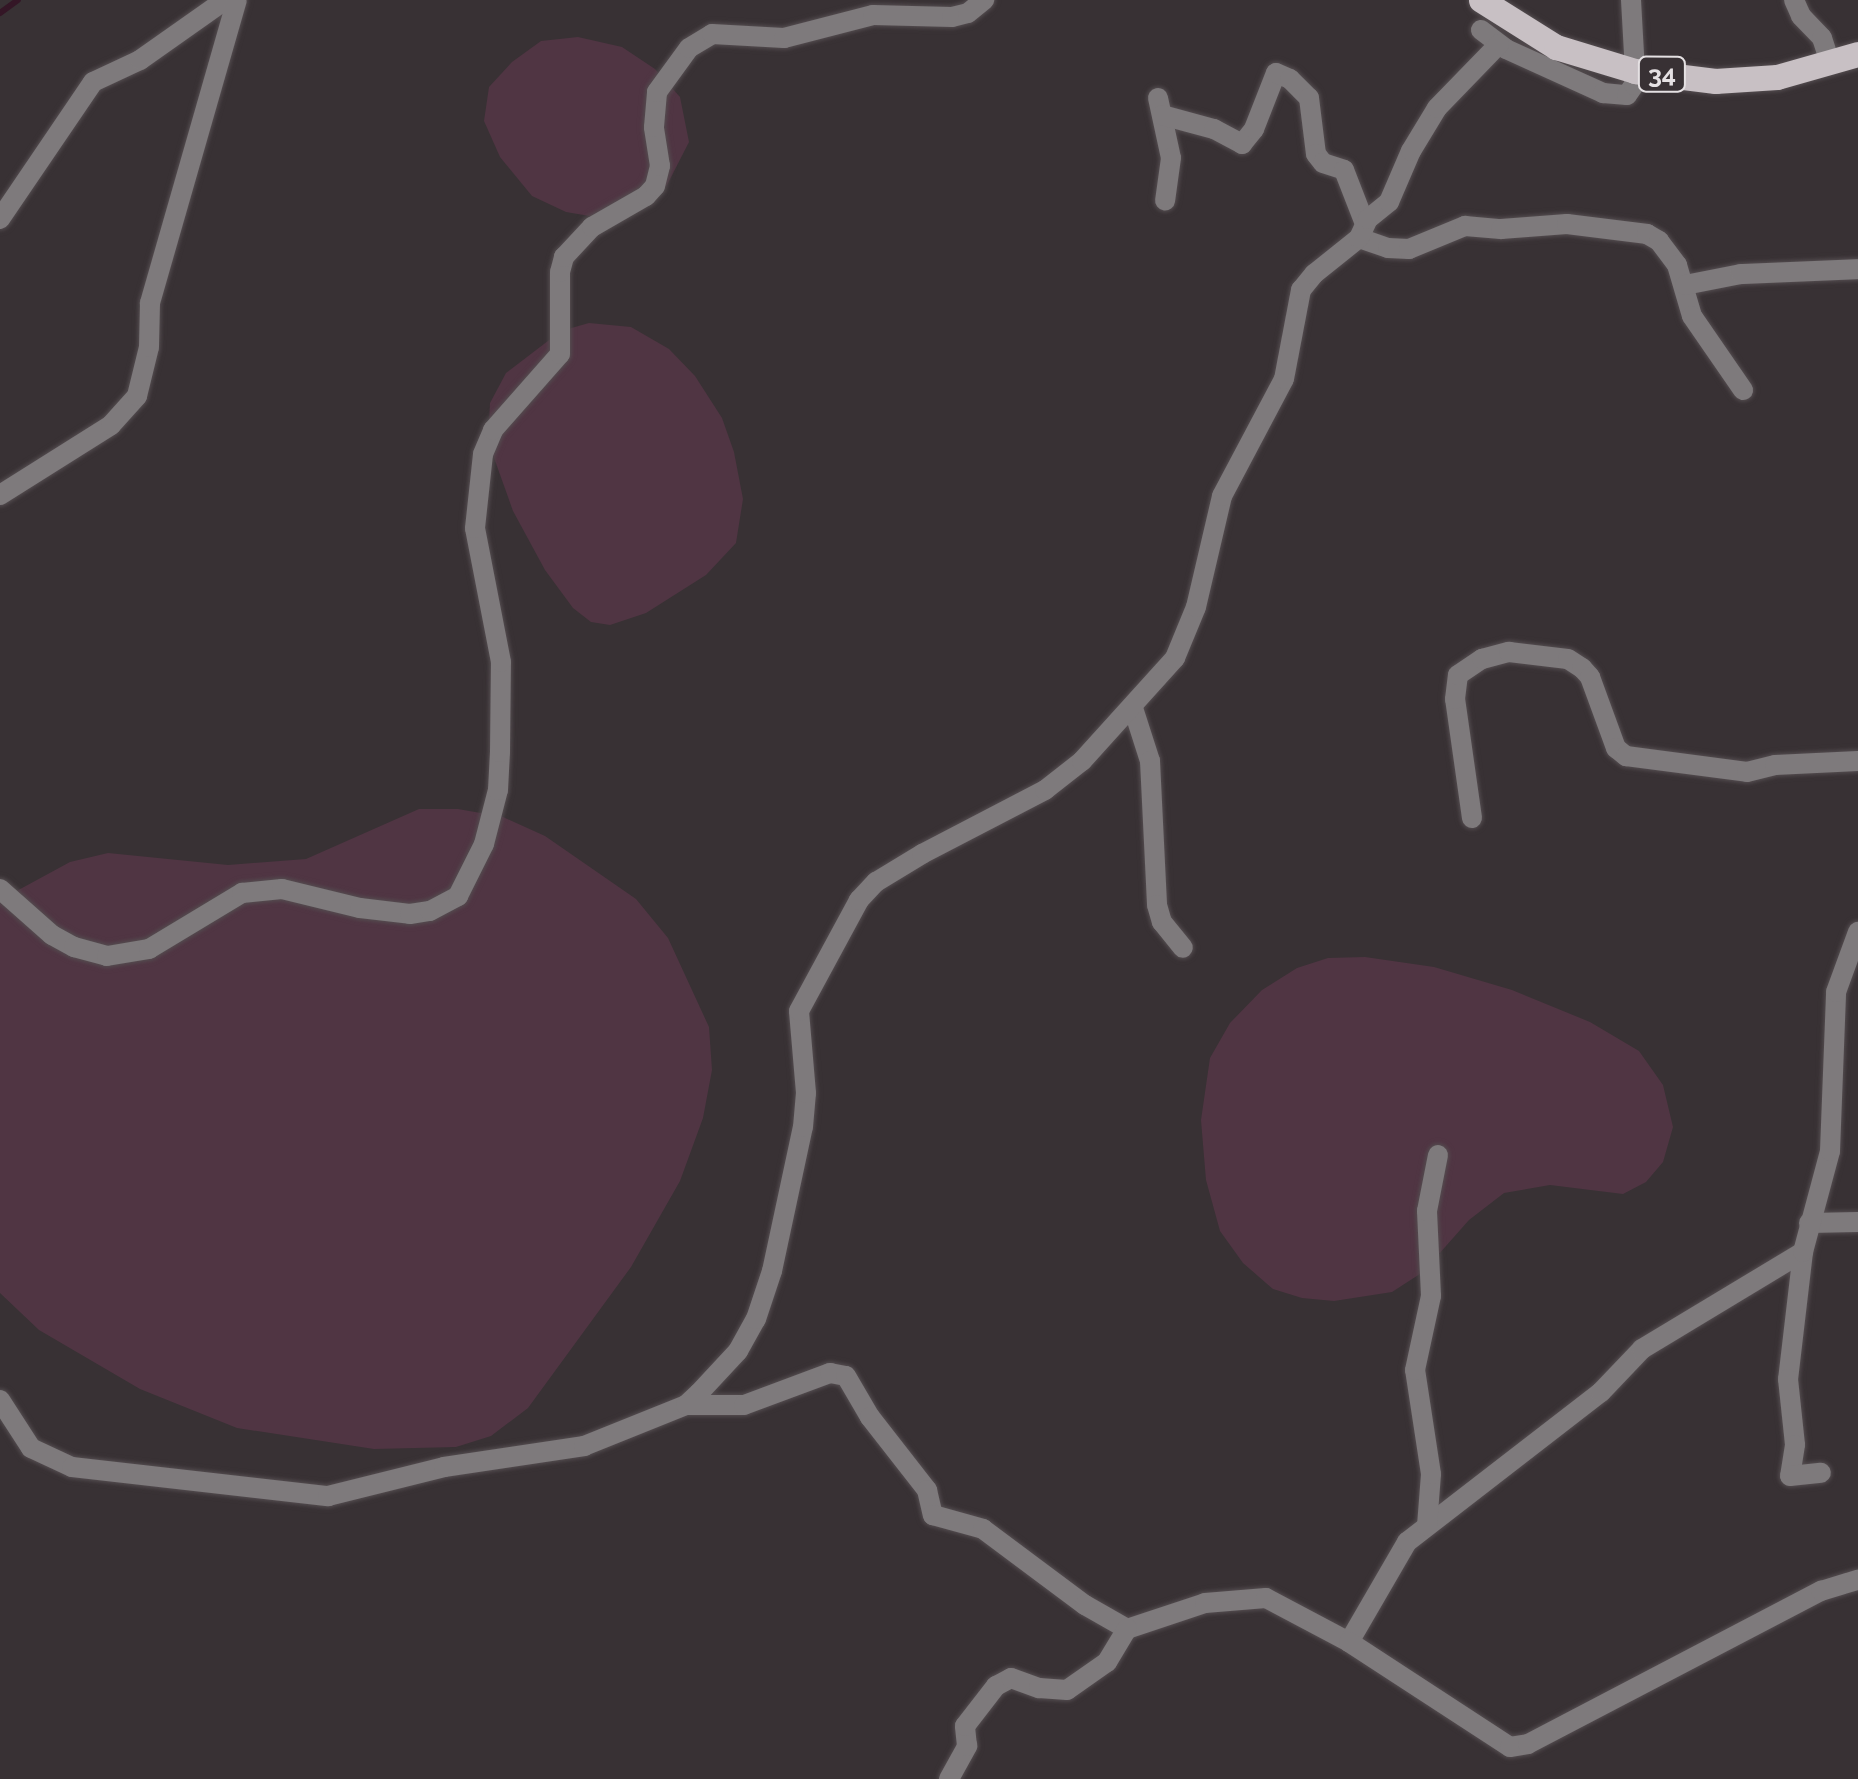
<!DOCTYPE html>
<html>
<head>
<meta charset="utf-8">
<style>
  body { margin:0 }
  #map { position:relative; width:1858px; height:1779px; overflow:hidden; background:#383134; font-family:Raleway,sans-serif }
  div>[style] { position:absolute }
  .green>* { inset:0; background:#503543 }
  .stream>* { height:6px; margin:-3px; padding:0 3px; transform-origin:3px; border-radius:3px; background:#341626 }
  .roads { filter:drop-shadow(0 0 2px #544d50) drop-shadow(0 0 2px #544d50) }
  .minor>* { height:20px; margin:-10px; padding:0 10px; transform-origin:10px; border-radius:10px; background:#7e7a7c }
  .tertiary>* { height:20px; margin:-10px; padding:0 10px; transform-origin:10px; border-radius:10px; background:#7e7a7c }
  .primary>* { height:25px; margin:-12.5px; padding:0 12.5px; transform-origin:12.5px; border-radius:12.5px; background:#c8c0c4 }
  span { translate:-50% -50%; white-space:nowrap; text-align:center; line-height:1.15; -webkit-text-stroke:9px #383134; paint-order:stroke }
  .shield-label span { padding:2px 8px; background:#383134; border:2px solid; border-radius:8px; -webkit-text-stroke-width:0 }
  .shield-label { font-size:25px; color:#e5e1e3; font-weight:700 }
</style>
</head>
<body>
<div id="map">
  <div class="green">
    <i style="clip-path:polygon(578px 37px,622px 47px,655px 69px,680px 97px,689px 142px,667px 185px,628px 216px,601px 218px,566px 212px,532px 196px,500px 157px,484px 121px,489px 87px,512px 62px,541px 41px)"></i>
    <i style="clip-path:polygon(589px 323px,631px 327px,669px 349px,695px 376px,722px 418px,734px 452px,743px 499px,736px 543px,706px 575px,646px 613px,610px 625px,591px 622px,573px 608px,545px 570px,513px 511px,488px 441px,490px 403px,506px 373px,561px 331px)"></i>
    <i style="clip-path:polygon(419px 809px,458px 809px,503px 817px,545px 836px,636px 899px,668px 938px,709px 1027px,712px 1070px,703px 1118px,680px 1181px,631px 1267px,528px 1408px,491px 1436px,456px 1447px,374px 1449px,237px 1428px,140px 1389px,39px 1330px,0 1293px,0 900px,70px 862px,108px 853px,228px 865px,306px 859px)"></i>
    <i style="clip-path:polygon(1365px 957px,1434px 967px,1512px 990px,1590px 1022px,1639px 1051px,1663px 1085px,1673px 1127px,1663px 1162px,1646px 1182px,1623px 1194px,1550px 1185px,1504px 1193px,1469px 1220px,1423px 1272px,1392px 1292px,1334px 1301px,1302px 1298px,1273px 1289px,1243px 1263px,1220px 1231px,1206px 1180px,1201px 1120px,1210px 1058px,1230px 1023px,1262px 990px,1297px 968px,1328px 958px)"></i>
  </div>
  <div class="stream">
    <i style="left:0;top:13px;width:22px;rotate:-36deg"></i>
  </div>
  <div class="roads">
    <div class="minor">
      <i style="left:1794px;top:0;width:17px;rotate:66deg"></i>
      <i style="left:1801px;top:16px;width:30px;rotate:46deg"></i>
      <i style="left:1822px;top:38px;width:25px;rotate:72deg"></i>
      <i style="left:1481px;top:30px;width:31px;rotate:37deg"></i>
      <i style="left:1506px;top:49px;width:107px;rotate:24.4deg"></i>
      <i style="left:1603px;top:93px;width:24px;rotate:5deg"></i>
      <i style="left:1627px;top:95px;width:12px;rotate:-55deg"></i>
      <i style="left:1634px;top:85px;width:14px;rotate:-86deg"></i>
      <i style="left:1158px;top:98px;width:61px;rotate:77.8deg"></i>
      <i style="left:1171px;top:158px;width:43px;rotate:97.9deg"></i>
      <i style="left:1162px;top:115px;width:54px;rotate:15.1deg"></i>
      <i style="left:1214px;top:129px;width:32px;rotate:28deg"></i>
      <i style="left:1242px;top:144px;width:19px;rotate:-51deg"></i>
      <i style="left:1254px;top:129px;width:60px;rotate:-68.6deg"></i>
      <i style="left:1276px;top:73px;width:15px;rotate:23deg"></i>
      <i style="left:1290px;top:79px;width:27px;rotate:45deg"></i>
      <i style="left:1309px;top:98px;width:56px;rotate:82.9deg"></i>
      <i style="left:1316px;top:154px;width:11px;rotate:52deg"></i>
      <i style="left:1323px;top:163px;width:22px;rotate:18deg"></i>
      <i style="left:1344px;top:170px;width:58px;rotate:68.7deg"></i>
      <i style="left:0;top:219px;width:166px;rotate:-55.8deg"></i>
      <i style="left:93px;top:82px;width:52px;rotate:-25.1deg"></i>
      <i style="left:140px;top:60px;width:104px;rotate:-35.2deg"></i>
      <i style="left:1359px;top:238px;width:31px;rotate:19deg"></i>
      <i style="left:1388px;top:248px;width:21px;rotate:3deg"></i>
      <i style="left:1409px;top:249px;width:61px;rotate:-22.3deg"></i>
      <i style="left:1465px;top:226px;width:36px;rotate:5deg"></i>
      <i style="left:1501px;top:229px;width:66px;rotate:-4.3deg"></i>
      <i style="left:1567px;top:224px;width:81px;rotate:7.1deg"></i>
      <i style="left:1647px;top:234px;width:14px;rotate:30deg"></i>
      <i style="left:1659px;top:241px;width:30px;rotate:53deg"></i>
      <i style="left:1677px;top:265px;width:53px;rotate:73.6deg"></i>
      <i style="left:1692px;top:316px;width:90px;rotate:55.4deg"></i>
      <i style="left:1685px;top:285px;width:57px;rotate:-11.1deg"></i>
      <i style="left:1741px;top:274px;width:117px;rotate:-2.4deg"></i>
      <i style="left:0;top:495px;width:131px;rotate:-32.2deg"></i>
      <i style="left:111px;top:425px;width:39px;rotate:-48deg"></i>
      <i style="left:137px;top:396px;width:50px;rotate:-76.2deg"></i>
      <i style="left:149px;top:347px;width:44px;rotate:-88.7deg"></i>
      <i style="left:150px;top:303px;width:315px;rotate:-74deg"></i>
      <i style="left:1133px;top:708px;width:56px;rotate:72.2deg"></i>
      <i style="left:1150px;top:761px;width:144px;rotate:87.2deg"></i>
      <i style="left:1157px;top:905px;width:18px;rotate:74deg"></i>
      <i style="left:1162px;top:922px;width:33px;rotate:51deg"></i>
      <i style="left:1472px;top:818px;width:120px;rotate:-98.1deg"></i>
      <i style="left:1455px;top:699px;width:24px;rotate:-83deg"></i>
      <i style="left:1458px;top:675px;width:29px;rotate:-34deg"></i>
      <i style="left:1482px;top:659px;width:28px;rotate:-15deg"></i>
      <i style="left:1509px;top:652px;width:59px;rotate:6.8deg"></i>
      <i style="left:1568px;top:659px;width:17px;rotate:33deg"></i>
      <i style="left:1582px;top:668px;width:12px;rotate:48deg"></i>
      <i style="left:1590px;top:677px;width:76px;rotate:69.9deg"></i>
      <i style="left:1616px;top:748px;width:13px;rotate:39deg"></i>
      <i style="left:1626px;top:756px;width:122px;rotate:7.5deg"></i>
      <i style="left:1747px;top:772px;width:29px;rotate:-14deg"></i>
      <i style="left:1775px;top:765px;width:83px;rotate:-2.8deg"></i>
      <i style="left:0;top:889px;width:69px;rotate:41.5deg"></i>
      <i style="left:52px;top:935px;width:25px;rotate:29deg"></i>
      <i style="left:74px;top:947px;width:34px;rotate:15deg"></i>
      <i style="left:107px;top:956px;width:43px;rotate:-9.5deg"></i>
      <i style="left:149px;top:949px;width:109px;rotate:-31.1deg"></i>
      <i style="left:242px;top:893px;width:40px;rotate:-5.7deg"></i>
      <i style="left:282px;top:889px;width:80px;rotate:13.7deg"></i>
      <i style="left:360px;top:908px;width:50px;rotate:6.8deg"></i>
      <i style="left:410px;top:914px;width:20px;rotate:-9deg"></i>
      <i style="left:430px;top:911px;width:32px;rotate:-28deg"></i>
      <i style="left:458px;top:896px;width:58px;rotate:-63.4deg"></i>
      <i style="left:484px;top:844px;width:56px;rotate:-75.5deg"></i>
      <i style="left:498px;top:790px;width:38px;rotate:-87deg"></i>
      <i style="left:500px;top:752px;width:90px;rotate:-89.4deg"></i>
      <i style="left:501px;top:662px;width:136px;rotate:-101deg"></i>
      <i style="left:475px;top:528px;width:74px;rotate:-83.8deg"></i>
      <i style="left:483px;top:454px;width:26px;rotate:-67deg"></i>
      <i style="left:493px;top:430px;width:101px;rotate:-48.6deg"></i>
      <i style="left:560px;top:354px;width:82px;rotate:-90deg"></i>
      <i style="left:560px;top:272px;width:16px;rotate:-75deg"></i>
      <i style="left:564px;top:257px;width:41px;rotate:-47deg"></i>
      <i style="left:592px;top:227px;width:62px;rotate:-29.9deg"></i>
      <i style="left:646px;top:196px;width:13px;rotate:-48deg"></i>
      <i style="left:655px;top:186px;width:21px;rotate:-76deg"></i>
      <i style="left:660px;top:166px;width:39px;rotate:-99deg"></i>
      <i style="left:654px;top:127px;width:35px;rotate:-85deg"></i>
      <i style="left:657px;top:92px;width:54px;rotate:-54deg"></i>
      <i style="left:689px;top:48px;width:27px;rotate:-31deg"></i>
      <i style="left:712px;top:34px;width:72px;rotate:3.2deg"></i>
      <i style="left:784px;top:38px;width:92px;rotate:-14.5deg"></i>
      <i style="left:873px;top:15px;width:79px;rotate:1.5deg"></i>
      <i style="left:952px;top:17px;width:16px;rotate:-14deg"></i>
      <i style="left:968px;top:13px;width:21px;rotate:-39deg"></i>
      <i style="left:1809px;top:1223px;width:49px;rotate:-1.2deg"></i>
      <i style="left:1803px;top:1252px;width:128px;rotate:96.7deg"></i>
      <i style="left:1788px;top:1379px;width:66px;rotate:83.9deg"></i>
      <i style="left:1795px;top:1445px;width:31px;rotate:99deg"></i>
      <i style="left:1790px;top:1476px;width:31px;rotate:-6deg"></i>
      <i style="left:0;top:1400px;width:57px;rotate:57.1deg"></i>
      <i style="left:31px;top:1448px;width:45px;rotate:24.9deg"></i>
      <i style="left:72px;top:1467px;width:258px;rotate:6.5deg"></i>
      <i style="left:328px;top:1496px;width:120px;rotate:-14deg"></i>
      <i style="left:444px;top:1467px;width:142px;rotate:-8.5deg"></i>
      <i style="left:584px;top:1446px;width:110px;rotate:-21.9deg"></i>
      <i style="left:686px;top:1405px;width:18px;rotate:-43deg"></i>
      <i style="left:699px;top:1393px;width:57px;rotate:-47.1deg"></i>
      <i style="left:738px;top:1351px;width:37px;rotate:-61deg"></i>
      <i style="left:756px;top:1319px;width:51px;rotate:-71.6deg"></i>
      <i style="left:772px;top:1271px;width:147px;rotate:-77.9deg"></i>
      <i style="left:803px;top:1127px;width:34px;rotate:-85deg"></i>
      <i style="left:806px;top:1093px;width:82px;rotate:-94.9deg"></i>
      <i style="left:799px;top:1011px;width:126px;rotate:-61.6deg"></i>
      <i style="left:859px;top:900px;width:25px;rotate:-47deg"></i>
      <i style="left:876px;top:882px;width:54px;rotate:-31.3deg"></i>
      <i style="left:922px;top:854px;width:139px;rotate:-27.5deg"></i>
      <i style="left:1045px;top:790px;width:47px;rotate:-38.1deg"></i>
      <i style="left:1082px;top:761px;width:139px;rotate:-47.9deg"></i>
      <i style="left:1175px;top:658px;width:55px;rotate:-67.6deg"></i>
      <i style="left:1196px;top:607px;width:114px;rotate:-76.8deg"></i>
      <i style="left:1222px;top:496px;width:132px;rotate:-62.1deg"></i>
      <i style="left:1284px;top:379px;width:91px;rotate:-79.2deg"></i>
      <i style="left:1301px;top:290px;width:21px;rotate:-51deg"></i>
      <i style="left:1314px;top:274px;width:58px;rotate:-38.7deg"></i>
      <i style="left:1359px;top:238px;width:21px;rotate:-65deg"></i>
      <i style="left:1368px;top:219px;width:27px;rotate:-39deg"></i>
      <i style="left:1389px;top:202px;width:56px;rotate:-66.7deg"></i>
      <i style="left:1411px;top:151px;width:50px;rotate:-58.8deg"></i>
      <i style="left:1437px;top:108px;width:89px;rotate:-45.9deg"></i>
      <i style="left:686px;top:1405px;width:58px"></i>
      <i style="left:744px;top:1405px;width:92px;rotate:-20.4deg"></i>
      <i style="left:830px;top:1373px;width:16px;rotate:11deg"></i>
      <i style="left:846px;top:1376px;width:48px;rotate:59.7deg"></i>
      <i style="left:870px;top:1417px;width:93px;rotate:52deg"></i>
      <i style="left:927px;top:1490px;width:26px;rotate:77deg"></i>
      <i style="left:933px;top:1515px;width:52px;rotate:15.6deg"></i>
      <i style="left:983px;top:1529px;width:127px;rotate:36.7deg"></i>
      <i style="left:1085px;top:1605px;width:48px;rotate:29.7deg"></i>
      <i style="left:1127px;top:1629px;width:82px;rotate:-18.4deg"></i>
      <i style="left:1205px;top:1603px;width:61px;rotate:-4.7deg"></i>
      <i style="left:1266px;top:1598px;width:94px;rotate:27.9deg"></i>
      <i style="left:1349px;top:1642px;width:116px;rotate:-59.9deg"></i>
      <i style="left:1407px;top:1542px;width:245px;rotate:-37.7deg"></i>
      <i style="left:1601px;top:1392px;width:59px;rotate:-46.4deg"></i>
      <i style="left:1642px;top:1349px;width:188px;rotate:-31.1deg"></i>
      <i style="left:1803px;top:1252px;width:105px;rotate:-75deg"></i>
      <i style="left:1830px;top:1151px;width:159px;rotate:-87.8deg"></i>
      <i style="left:1836px;top:992px;width:64px;rotate:-69.9deg"></i>
      <i style="left:1427px;top:1526px;width:52px;rotate:-85.6deg"></i>
      <i style="left:1431px;top:1474px;width:105px;rotate:-98.7deg"></i>
      <i style="left:1415px;top:1370px;width:76px;rotate:-77.8deg"></i>
      <i style="left:1431px;top:1296px;width:85px;rotate:-92.7deg"></i>
      <i style="left:1427px;top:1211px;width:57px;rotate:-78.9deg"></i>
      <i style="left:1349px;top:1642px;width:192px;rotate:33.1deg"></i>
      <i style="left:1510px;top:1747px;width:18px;rotate:-9deg"></i>
      <i style="left:1528px;top:1744px;width:331px;rotate:-27.6deg"></i>
      <i style="left:1821px;top:1591px;width:39px;rotate:-17deg"></i>
      <i style="left:949px;top:1779px;width:38px;rotate:-61deg"></i>
      <i style="left:967px;top:1746px;width:20px;rotate:-96deg"></i>
      <i style="left:965px;top:1726px;width:51px;rotate:-52.2deg"></i>
      <i style="left:996px;top:1686px;width:17px;rotate:-28deg"></i>
      <i style="left:1011px;top:1678px;width:30px;rotate:20deg"></i>
      <i style="left:1039px;top:1688px;width:28px;rotate:4deg"></i>
      <i style="left:1067px;top:1690px;width:49px;rotate:-35deg"></i>
      <i style="left:1107px;top:1662px;width:39px;rotate:-59deg"></i>
    </div>
    <div class="tertiary">
      <i style="left:1631px;top:0;width:71px;rotate:86.8deg"></i>
    </div>
    <div class="primary">
      <i style="left:1481px;top:0;width:89px;rotate:32.1deg"></i>
      <i style="left:1556px;top:47px;width:83px;rotate:16.9deg"></i>
      <i style="left:1635px;top:71px;width:81px;rotate:7.1deg"></i>
      <i style="left:1715px;top:81px;width:62px;rotate:-3.7deg"></i>
      <i style="left:1777px;top:77px;width:84px;rotate:-15.9deg"></i>
    </div>
  </div>
  <div class="shield-label">
    <span style="left:1662px;top:74px">34</span>
  </div>
</div>
</body>
</html>
